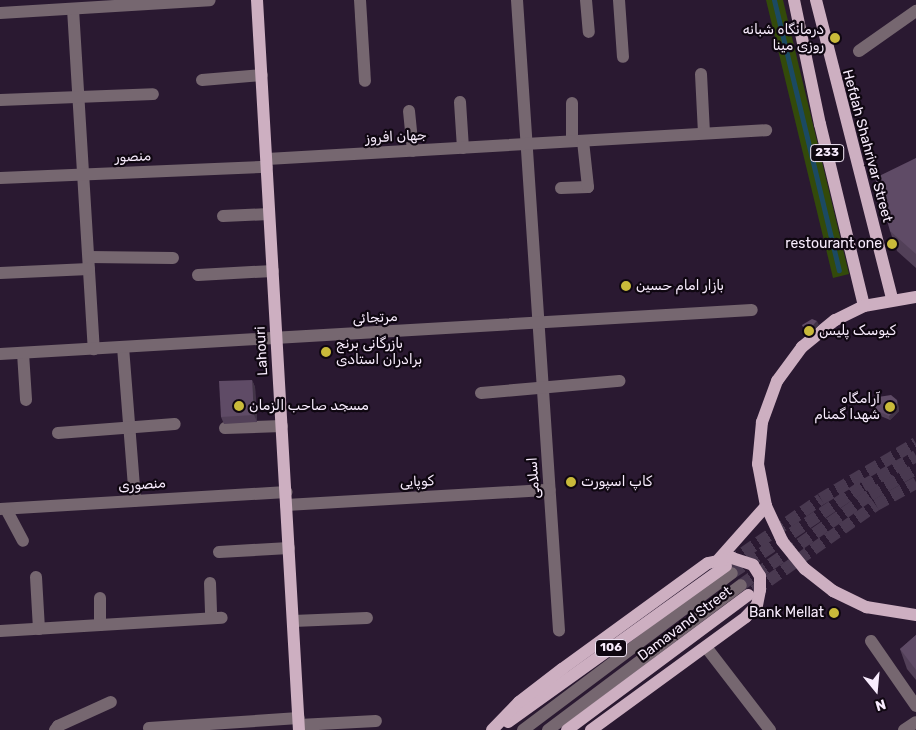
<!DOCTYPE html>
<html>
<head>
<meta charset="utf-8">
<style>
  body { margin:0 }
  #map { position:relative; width:916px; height:730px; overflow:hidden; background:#2a1931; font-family:Rubik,Vazirmatn,sans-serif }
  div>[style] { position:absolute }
  .green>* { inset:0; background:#334a0a }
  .stream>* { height:5px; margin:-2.5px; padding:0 2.5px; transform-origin:2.5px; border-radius:2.5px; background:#1b4a63 }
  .minor-tunnel>* { height:12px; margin-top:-6px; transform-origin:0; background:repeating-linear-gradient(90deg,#493950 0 12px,transparent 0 18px) }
  .major-tunnel>* { height:12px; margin-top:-6px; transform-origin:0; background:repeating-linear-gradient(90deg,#493950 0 12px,transparent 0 18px) }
  .minor>* { height:12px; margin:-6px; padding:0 6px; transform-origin:6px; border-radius:6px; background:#766770 }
  .major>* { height:12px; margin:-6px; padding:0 6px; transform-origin:6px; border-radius:6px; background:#cdafc1 }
  .wall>* { inset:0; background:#524058 }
  .shaded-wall>* { inset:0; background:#423447 }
  .building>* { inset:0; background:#5f4b66 }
  .dots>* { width:14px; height:14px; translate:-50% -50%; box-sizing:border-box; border:2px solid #0f0711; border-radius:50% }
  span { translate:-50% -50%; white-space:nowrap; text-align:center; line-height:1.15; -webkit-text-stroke:4.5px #0f0711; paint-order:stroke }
  .shield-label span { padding:1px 4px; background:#0f0711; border:1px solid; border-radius:4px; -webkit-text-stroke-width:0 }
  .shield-label { font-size:12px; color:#f8ecfd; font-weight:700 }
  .poi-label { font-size:14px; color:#f8ecfd }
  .right { translate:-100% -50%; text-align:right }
  .left { translate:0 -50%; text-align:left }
  .street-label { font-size:14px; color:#f8ecfd }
  .north { position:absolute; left:851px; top:665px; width:50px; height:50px; -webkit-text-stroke:4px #0f0711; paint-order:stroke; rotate:163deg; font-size:14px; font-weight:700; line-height:20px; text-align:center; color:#f8ecfd }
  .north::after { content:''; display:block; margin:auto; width:18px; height:22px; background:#f8ecfd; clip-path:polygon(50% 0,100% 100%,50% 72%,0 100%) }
</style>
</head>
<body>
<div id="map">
  <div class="green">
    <i style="clip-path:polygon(766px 0,783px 0,849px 274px,833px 278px)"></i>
  </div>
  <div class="stream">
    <i style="left:774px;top:0;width:278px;rotate:76.5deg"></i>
  </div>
  <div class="minor-tunnel">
    <i style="left:732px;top:573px;width:157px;rotate:-33.6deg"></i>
    <i style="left:863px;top:486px;width:61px;rotate:-29.5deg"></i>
    <i style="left:741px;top:585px;width:157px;rotate:-34.9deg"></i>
    <i style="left:870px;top:495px;width:53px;rotate:-29.5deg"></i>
  </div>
  <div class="major-tunnel">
    <i style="left:729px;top:563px;width:112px;rotate:-34.8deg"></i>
    <i style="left:821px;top:499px;width:110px;rotate:-30.5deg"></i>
    <i style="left:754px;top:591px;width:149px;rotate:-35.2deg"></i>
    <i style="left:876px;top:505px;width:46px;rotate:-28.8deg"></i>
  </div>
  <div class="minor">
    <i style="left:360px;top:0;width:81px;rotate:86.5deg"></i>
    <i style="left:517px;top:0;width:632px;rotate:86.19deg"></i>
    <i style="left:586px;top:0;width:32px;rotate:85deg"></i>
    <i style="left:619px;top:0;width:57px;rotate:86deg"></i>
    <i style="left:73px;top:9px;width:341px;rotate:86.5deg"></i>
    <i style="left:0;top:13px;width:210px;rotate:-3.5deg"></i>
    <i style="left:859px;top:51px;width:70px;rotate:-35.1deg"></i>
    <i style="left:701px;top:74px;width:59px;rotate:87.1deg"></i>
    <i style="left:202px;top:80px;width:60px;rotate:-4.8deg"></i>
    <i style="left:0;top:100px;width:153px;rotate:-2.2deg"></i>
    <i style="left:460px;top:102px;width:46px;rotate:86.3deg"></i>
    <i style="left:572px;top:103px;width:38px;rotate:90deg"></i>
    <i style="left:409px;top:111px;width:40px;rotate:84.3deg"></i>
    <i style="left:267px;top:159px;width:500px;rotate:-3.3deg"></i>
    <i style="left:0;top:178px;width:267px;rotate:-2.4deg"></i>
    <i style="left:561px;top:188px;width:27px;rotate:-2deg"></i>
    <i style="left:588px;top:187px;width:46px;rotate:-96.2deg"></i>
    <i style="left:223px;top:216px;width:46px;rotate:-2.5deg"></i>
    <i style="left:89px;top:257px;width:84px;rotate:0.7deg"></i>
    <i style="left:0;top:273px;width:89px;rotate:-2.6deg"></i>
    <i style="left:198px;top:275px;width:75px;rotate:-3.1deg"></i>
    <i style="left:123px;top:347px;width:154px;rotate:85.5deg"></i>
    <i style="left:23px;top:353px;width:47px;rotate:86.3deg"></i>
    <i style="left:0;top:354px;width:753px;rotate:-3.35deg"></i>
    <i style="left:481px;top:393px;width:139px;rotate:-5deg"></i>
    <i style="left:225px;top:428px;width:57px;rotate:-2deg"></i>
    <i style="left:58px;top:433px;width:117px;rotate:-4.4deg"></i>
    <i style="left:286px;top:505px;width:264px;rotate:-3.3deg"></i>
    <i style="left:0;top:509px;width:287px;rotate:-3.4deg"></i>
    <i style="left:6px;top:509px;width:36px;rotate:62deg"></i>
    <i style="left:219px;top:552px;width:70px;rotate:-3.3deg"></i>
    <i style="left:36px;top:577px;width:52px;rotate:86.7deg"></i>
    <i style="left:210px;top:583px;width:35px;rotate:88deg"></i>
    <i style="left:100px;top:598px;width:27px;rotate:90deg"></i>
    <i style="left:293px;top:621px;width:74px;rotate:-2.3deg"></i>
    <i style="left:0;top:631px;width:222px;rotate:-3.4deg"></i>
    <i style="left:871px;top:641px;width:79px;rotate:55.3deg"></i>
    <i style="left:706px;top:647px;width:105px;rotate:52.4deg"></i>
    <i style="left:299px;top:725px;width:77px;rotate:-3deg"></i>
    <i style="left:149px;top:728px;width:150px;rotate:-3.8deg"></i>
    <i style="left:55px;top:730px;width:5px;rotate:-53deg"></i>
    <i style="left:58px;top:726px;width:58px;rotate:-24.4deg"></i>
    <i style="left:523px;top:730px;width:261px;rotate:-36.9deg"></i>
    <i style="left:548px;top:730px;width:241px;rotate:-36.9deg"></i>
    <i style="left:904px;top:730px;width:14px;rotate:-34deg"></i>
  </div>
  <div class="major">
    <i style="left:257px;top:0;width:731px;rotate:86.71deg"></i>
    <i style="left:794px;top:0;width:127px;rotate:78.2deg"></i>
    <i style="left:820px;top:124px;width:187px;rotate:76.4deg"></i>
    <i style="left:816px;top:0;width:308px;rotate:75.7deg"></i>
    <i style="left:916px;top:297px;width:53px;rotate:170.2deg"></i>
    <i style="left:864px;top:306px;width:32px;rotate:154deg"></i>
    <i style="left:835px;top:320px;width:43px;rotate:140.7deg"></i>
    <i style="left:802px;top:347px;width:42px;rotate:126.3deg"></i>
    <i style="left:777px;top:381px;width:44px;rotate:110.1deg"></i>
    <i style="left:762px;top:422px;width:42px;rotate:95.4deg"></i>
    <i style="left:758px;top:464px;width:43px;rotate:79.2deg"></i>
    <i style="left:766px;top:506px;width:38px;rotate:65deg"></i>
    <i style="left:782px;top:541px;width:36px;rotate:51deg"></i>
    <i style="left:805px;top:569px;width:36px;rotate:38deg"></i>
    <i style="left:833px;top:591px;width:37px;rotate:26deg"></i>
    <i style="left:866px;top:607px;width:51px;rotate:9.1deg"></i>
    <i style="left:719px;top:559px;width:71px;rotate:-48.4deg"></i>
    <i style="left:508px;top:722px;width:268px;rotate:-35.6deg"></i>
    <i style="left:492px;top:730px;width:39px;rotate:-46deg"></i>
    <i style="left:519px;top:702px;width:54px;rotate:-37.5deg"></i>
    <i style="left:562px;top:669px;width:180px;rotate:-36deg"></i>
    <i style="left:708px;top:563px;width:25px;rotate:-12deg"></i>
    <i style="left:732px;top:558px;width:22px;rotate:18deg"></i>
    <i style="left:753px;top:565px;width:13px;rotate:58deg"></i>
    <i style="left:760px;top:576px;width:14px;rotate:90deg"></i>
    <i style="left:760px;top:590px;width:15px;rotate:101deg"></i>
    <i style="left:757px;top:605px;width:16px;rotate:133deg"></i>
    <i style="left:746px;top:617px;width:192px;rotate:143.9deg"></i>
    <i style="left:567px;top:730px;width:226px;rotate:-36.7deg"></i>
  </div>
  <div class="wall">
    <i style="clip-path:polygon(916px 158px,916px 268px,897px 251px,890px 231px)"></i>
    <i style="clip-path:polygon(802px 325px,819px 325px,811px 333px,807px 335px)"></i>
    <i style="clip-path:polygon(252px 380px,255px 387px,257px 422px,224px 424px,221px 417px)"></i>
    <i style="clip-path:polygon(897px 400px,898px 404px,899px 411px,890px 420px,876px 414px,875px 410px)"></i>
    <i style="clip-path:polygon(916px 635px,916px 680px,907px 669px,900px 649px)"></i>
  </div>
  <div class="shaded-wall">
    <i style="clip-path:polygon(817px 321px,819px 325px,811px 333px,810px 329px)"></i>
    <i style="clip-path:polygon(252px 380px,255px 387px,257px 422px,254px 415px)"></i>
    <i style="clip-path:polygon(897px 400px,898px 404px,899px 411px,890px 420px,889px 416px)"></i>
  </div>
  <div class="building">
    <i style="clip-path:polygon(916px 158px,916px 254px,890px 231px,875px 178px)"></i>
    <i style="clip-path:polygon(812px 319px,817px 321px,810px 329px,806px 331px,802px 325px)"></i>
    <i style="clip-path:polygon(252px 380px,254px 415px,221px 417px,219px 381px)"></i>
    <i style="clip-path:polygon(891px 395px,897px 400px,897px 408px,889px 416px,875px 410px,878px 397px)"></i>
    <i style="clip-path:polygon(916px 635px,916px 670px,900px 649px)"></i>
  </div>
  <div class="dots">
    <i style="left:835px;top:38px;background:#c9ba3a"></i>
    <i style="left:892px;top:244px;background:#c9ba3a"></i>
    <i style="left:626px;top:286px;background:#c9ba3a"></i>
    <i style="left:809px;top:331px;background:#c9ba3a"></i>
    <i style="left:326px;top:352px;background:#c9ba3a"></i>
    <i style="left:239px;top:406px;background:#c9ba3a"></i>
    <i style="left:890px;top:407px;background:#c9ba3a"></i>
    <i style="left:571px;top:482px;background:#c9ba3a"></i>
    <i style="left:834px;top:613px;background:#c9ba3a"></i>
  </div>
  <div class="shield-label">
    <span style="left:827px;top:153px">233</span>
    <span style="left:611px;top:648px">106</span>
  </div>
  <div class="poi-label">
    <span class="right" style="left:824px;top:38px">درمانگاه شبانه<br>روزی مینا</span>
    <span class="right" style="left:882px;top:244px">restourant one</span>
    <span class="left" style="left:636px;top:286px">بازار امام حسین</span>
    <span class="left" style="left:819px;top:331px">کیوسک پلیس</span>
    <span class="left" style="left:336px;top:352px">بازرگانی برنج<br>برادران استادی</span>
    <span class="right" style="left:880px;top:407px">آرامگاه<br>شهدا گمنام</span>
    <span class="left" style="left:249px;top:406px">مسجد صاحب الزمان</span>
    <span class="left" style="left:581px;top:482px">کاپ اسپورت</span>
    <span class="right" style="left:824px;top:613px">Bank Mellat</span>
  </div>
  <div class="street-label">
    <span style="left:396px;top:137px;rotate:-3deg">جهان افروز</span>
    <span style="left:867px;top:146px;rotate:75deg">Hefdah Shahrivar Street</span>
    <span style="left:133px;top:157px;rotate:-2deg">منصور</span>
    <span style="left:375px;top:318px;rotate:-3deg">مرتجائی</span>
    <span style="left:262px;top:351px;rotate:-93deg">Lahouri</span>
    <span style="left:534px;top:478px;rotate:-94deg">اسلامی</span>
    <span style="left:417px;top:482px;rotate:-3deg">کوپایی</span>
    <span style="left:142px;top:485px;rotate:-4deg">منصوری</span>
    <span style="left:685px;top:624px;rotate:-37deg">Damavand Street</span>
  </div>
  <div class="north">N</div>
</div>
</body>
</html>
